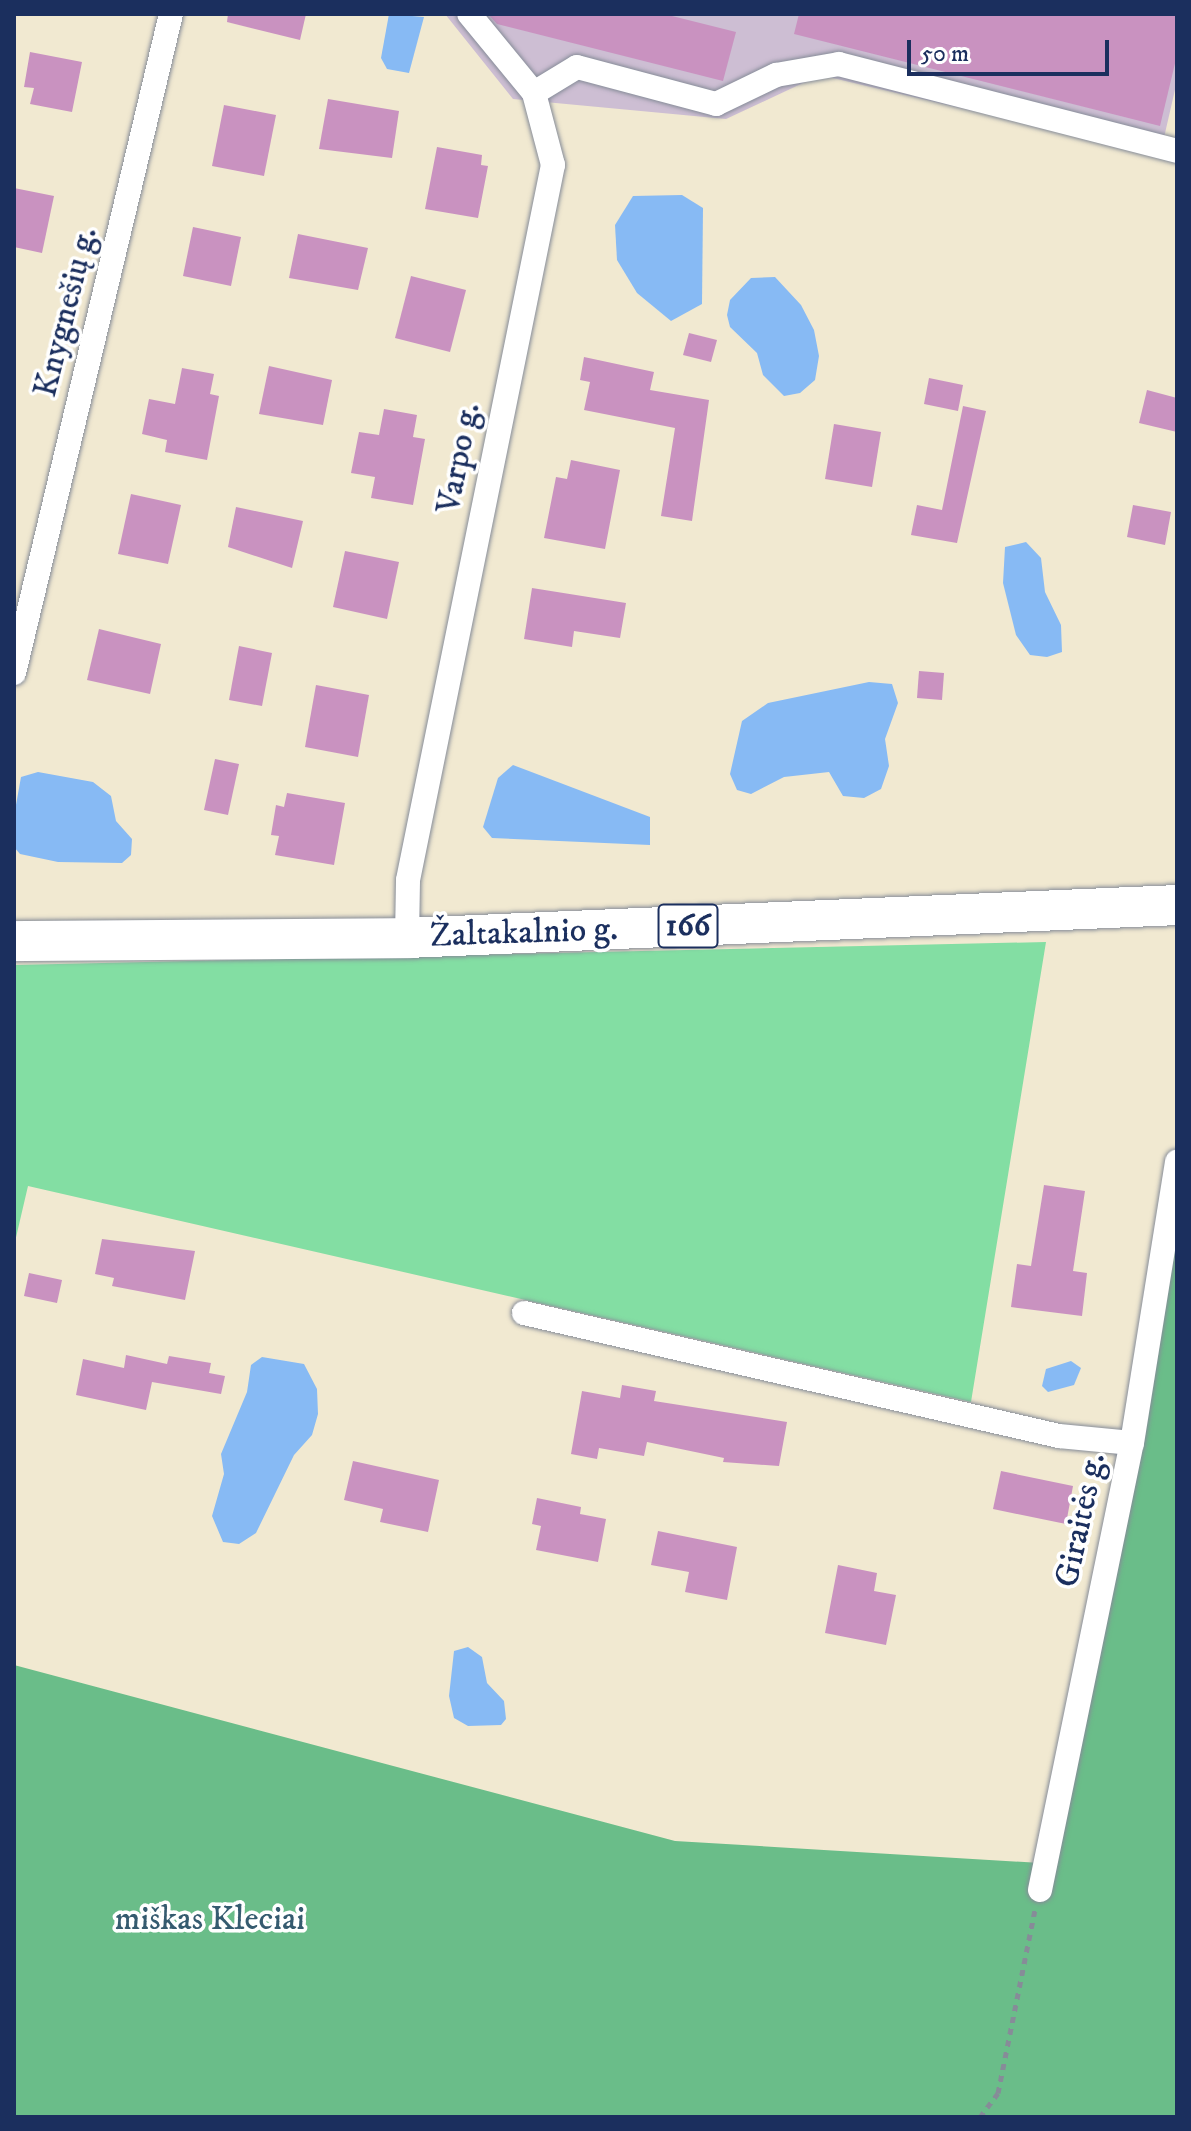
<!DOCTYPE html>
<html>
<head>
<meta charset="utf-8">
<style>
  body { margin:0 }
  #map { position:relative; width:1191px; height:2131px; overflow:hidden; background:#f1e9d1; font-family:"IM FELL DW Pica",serif }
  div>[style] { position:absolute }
  .industrial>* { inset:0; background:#cdbed3 }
  .green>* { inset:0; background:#83dea3 }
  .forest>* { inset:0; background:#6abd89 }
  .water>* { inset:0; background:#87baf4 }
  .building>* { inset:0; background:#c992c0 }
  .path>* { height:5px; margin-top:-2.5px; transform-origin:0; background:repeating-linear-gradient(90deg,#868c98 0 6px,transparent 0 12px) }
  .roads { filter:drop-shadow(0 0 2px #868c98) drop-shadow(0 0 2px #868c98) }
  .minor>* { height:24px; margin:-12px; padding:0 12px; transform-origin:12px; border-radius:12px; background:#fff }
  .primary>* { height:40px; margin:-20px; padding:0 20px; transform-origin:20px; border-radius:20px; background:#fff }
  span { translate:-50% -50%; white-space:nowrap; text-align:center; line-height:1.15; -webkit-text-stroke:7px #fff; paint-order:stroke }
  .shield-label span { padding:2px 6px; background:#fff; border:2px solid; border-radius:6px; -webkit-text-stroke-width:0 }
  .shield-label { font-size:32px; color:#1b2f5e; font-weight:700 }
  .street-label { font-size:34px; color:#1b2f5e }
  .park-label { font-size:34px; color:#355b6f }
  .frame { position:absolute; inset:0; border:16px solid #1b2f5e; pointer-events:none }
  .scale { position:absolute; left:907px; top:40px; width:202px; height:36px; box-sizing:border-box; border:4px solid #1b2f5e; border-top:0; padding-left:10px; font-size:24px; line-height:28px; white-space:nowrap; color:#1b2f5e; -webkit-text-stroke:6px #fff; paint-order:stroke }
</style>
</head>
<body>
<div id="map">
  <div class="industrial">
    <i style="clip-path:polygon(445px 14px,1177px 14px,1177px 81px,1160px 155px,820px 75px,726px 119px,513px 99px)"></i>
  </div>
  <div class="green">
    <i style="clip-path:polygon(1046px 942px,971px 1402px,28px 1186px,14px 1246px,14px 965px)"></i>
  </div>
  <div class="forest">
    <i style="clip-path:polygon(1177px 1226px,1177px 2117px,14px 2117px,14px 1665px,675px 1841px,1057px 1864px)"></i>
  </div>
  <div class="water">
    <i style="clip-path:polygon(389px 14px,424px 17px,409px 73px,387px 69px,381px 58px)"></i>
    <i style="clip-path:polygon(682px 195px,703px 208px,702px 304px,671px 321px,637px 293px,617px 260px,615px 225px,633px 196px)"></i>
    <i style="clip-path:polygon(775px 277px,801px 305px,814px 330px,819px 356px,815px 380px,800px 393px,784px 396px,763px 375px,757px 353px,730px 327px,727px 315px,730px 300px,751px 278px)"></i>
    <i style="clip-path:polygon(1026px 542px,1041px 558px,1045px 592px,1061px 625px,1062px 652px,1047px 657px,1030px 655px,1016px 635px,1003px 583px,1005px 547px)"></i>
    <i style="clip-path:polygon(869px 682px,892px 684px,898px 703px,885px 739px,889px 766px,881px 789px,864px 798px,843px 796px,829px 772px,784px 777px,751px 794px,737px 790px,730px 774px,742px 721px,768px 703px)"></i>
    <i style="clip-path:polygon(513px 765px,650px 817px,650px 845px,492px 838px,483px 827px,498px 778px)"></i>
    <i style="clip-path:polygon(38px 772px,93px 782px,111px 796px,116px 821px,132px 839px,131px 855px,122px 863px,58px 862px,20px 854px,14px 847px,14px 816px,21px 777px)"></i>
    <i style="clip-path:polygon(262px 1357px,304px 1364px,317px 1389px,318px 1414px,312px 1435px,294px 1455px,256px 1533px,239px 1544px,223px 1542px,212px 1516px,224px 1474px,221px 1454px,247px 1392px,251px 1365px)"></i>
    <i style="clip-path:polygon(1071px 1361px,1081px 1368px,1074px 1385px,1048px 1392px,1042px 1386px,1046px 1369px)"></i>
    <i style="clip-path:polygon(468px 1647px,482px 1657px,487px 1683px,504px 1701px,506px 1719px,501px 1725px,468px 1726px,454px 1718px,449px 1696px,454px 1651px)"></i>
  </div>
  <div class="building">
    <i style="clip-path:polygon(228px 14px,306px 14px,300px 40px,227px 22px)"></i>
    <i style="clip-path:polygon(488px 14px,664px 14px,736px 32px,723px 81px,497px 24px)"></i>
    <i style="clip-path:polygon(799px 14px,1177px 14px,1177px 55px,1160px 126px,794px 34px)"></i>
    <i style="clip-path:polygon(30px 52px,82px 62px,72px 112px,30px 104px,34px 88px,24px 87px)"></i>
    <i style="clip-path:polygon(328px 99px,399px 111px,392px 158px,319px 149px)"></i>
    <i style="clip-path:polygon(224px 105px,276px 115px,264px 176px,212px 166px)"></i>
    <i style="clip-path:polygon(437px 147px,482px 155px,481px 165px,488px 166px,478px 218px,425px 209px)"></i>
    <i style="clip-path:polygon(14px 188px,54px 196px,42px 253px,14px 247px)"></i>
    <i style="clip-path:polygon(193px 227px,241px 237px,231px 286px,183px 276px)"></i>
    <i style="clip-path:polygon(298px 234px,368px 248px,358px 290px,289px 278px)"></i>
    <i style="clip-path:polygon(411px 276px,466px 290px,450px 352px,395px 338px)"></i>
    <i style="clip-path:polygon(689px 333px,717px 340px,711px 362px,683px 355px)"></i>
    <i style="clip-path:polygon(584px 357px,654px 372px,650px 390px,709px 400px,692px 521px,661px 516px,675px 428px,584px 410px,590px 382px,580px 380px)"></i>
    <i style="clip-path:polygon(269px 366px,332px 380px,323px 425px,259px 414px)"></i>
    <i style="clip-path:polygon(182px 368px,214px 374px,210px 394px,219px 396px,207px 460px,165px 452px,167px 440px,142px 434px,149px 399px,175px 404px)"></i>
    <i style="clip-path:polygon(929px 378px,963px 385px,958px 411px,924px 404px)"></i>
    <i style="clip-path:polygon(1147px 390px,1177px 398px,1177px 432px,1139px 423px)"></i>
    <i style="clip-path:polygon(963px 406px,986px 411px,957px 543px,911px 535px,917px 505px,942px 510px)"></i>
    <i style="clip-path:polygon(384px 409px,417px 415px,413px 437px,425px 439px,413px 505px,371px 498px,375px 477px,351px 473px,359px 432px,379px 435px)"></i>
    <i style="clip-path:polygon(834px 424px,881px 432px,872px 487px,825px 479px)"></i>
    <i style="clip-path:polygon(571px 460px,620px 470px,605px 549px,544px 538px,556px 477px,567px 479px)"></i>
    <i style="clip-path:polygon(131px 494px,181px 505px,168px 564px,118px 554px)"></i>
    <i style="clip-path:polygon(1133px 505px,1171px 512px,1165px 545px,1127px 537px)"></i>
    <i style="clip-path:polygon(236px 507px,303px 521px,292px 568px,228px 547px)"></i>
    <i style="clip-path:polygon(345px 551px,399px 562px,387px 619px,333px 607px)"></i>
    <i style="clip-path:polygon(532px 588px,626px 603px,620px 638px,574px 631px,572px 647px,524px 639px)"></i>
    <i style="clip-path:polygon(99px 629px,161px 644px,150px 694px,87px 680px)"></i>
    <i style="clip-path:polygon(239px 646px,272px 653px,262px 706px,229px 700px)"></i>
    <i style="clip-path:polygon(919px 671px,944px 673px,942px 700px,917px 698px)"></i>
    <i style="clip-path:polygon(316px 685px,369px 695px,358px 757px,305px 747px)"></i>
    <i style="clip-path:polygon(215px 759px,239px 764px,228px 815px,204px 810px)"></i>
    <i style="clip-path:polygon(287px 793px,345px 803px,334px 865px,275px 855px,279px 836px,271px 835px,276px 805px,284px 807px)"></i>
    <i style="clip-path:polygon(1044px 1185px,1085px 1191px,1073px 1271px,1087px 1273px,1082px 1316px,1011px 1307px,1017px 1264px,1031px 1266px)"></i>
    <i style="clip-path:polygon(102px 1239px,195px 1251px,185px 1300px,112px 1286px,114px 1278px,95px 1274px)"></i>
    <i style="clip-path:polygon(29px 1273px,62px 1280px,57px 1303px,24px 1296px)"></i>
    <i style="clip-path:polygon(126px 1355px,167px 1364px,169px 1356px,211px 1363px,209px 1373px,225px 1376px,221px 1394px,152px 1382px,146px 1410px,76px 1395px,83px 1359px,124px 1368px)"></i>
    <i style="clip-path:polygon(622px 1385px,656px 1391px,654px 1401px,787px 1422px,779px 1466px,723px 1462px,724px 1458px,647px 1442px,644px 1456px,599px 1448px,597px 1459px,571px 1454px,582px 1391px,620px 1398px)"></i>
    <i style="clip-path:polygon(353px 1461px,439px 1480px,428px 1532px,380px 1522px,383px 1509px,344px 1500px)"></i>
    <i style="clip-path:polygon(1001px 1471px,1073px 1486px,1066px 1524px,993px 1509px)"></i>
    <i style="clip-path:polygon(537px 1498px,581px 1507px,580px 1514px,606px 1519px,598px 1562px,536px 1550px,541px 1526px,532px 1524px)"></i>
    <i style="clip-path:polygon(658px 1531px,737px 1547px,727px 1600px,685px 1592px,689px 1572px,651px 1565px)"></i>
    <i style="clip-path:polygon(838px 1565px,877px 1573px,874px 1591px,896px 1595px,886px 1645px,825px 1633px)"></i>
  </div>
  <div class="path">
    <i style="left:980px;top:2117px;width:30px;rotate:-53deg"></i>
    <i style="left:998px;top:2093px;width:187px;rotate:-78.6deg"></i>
  </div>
  <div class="roads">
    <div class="minor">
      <i style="left:534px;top:93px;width:50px;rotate:-31.2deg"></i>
      <i style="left:577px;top:67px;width:144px;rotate:14.9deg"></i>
      <i style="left:716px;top:104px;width:67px;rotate:-25.8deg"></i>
      <i style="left:776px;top:75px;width:64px;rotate:-9.9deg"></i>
      <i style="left:839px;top:64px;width:349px;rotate:14.4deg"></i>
      <i style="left:14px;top:673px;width:677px;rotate:-76.6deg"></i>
      <i style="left:407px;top:938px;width:58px;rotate:-89deg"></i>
      <i style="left:408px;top:880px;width:730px;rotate:-78.54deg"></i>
      <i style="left:553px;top:165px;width:74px;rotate:-104.8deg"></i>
      <i style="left:534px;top:93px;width:102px;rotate:-129.4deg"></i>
      <i style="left:524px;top:1313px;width:549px;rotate:12.95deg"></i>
      <i style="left:1059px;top:1436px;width:73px;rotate:5.5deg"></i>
      <i style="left:1040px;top:1890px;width:456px;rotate:-78.4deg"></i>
      <i style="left:1132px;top:1443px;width:285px;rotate:-80.9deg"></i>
    </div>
    <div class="primary">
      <i style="left:14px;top:941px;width:393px;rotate:-0.4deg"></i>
      <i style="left:407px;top:938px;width:771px;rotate:-2.45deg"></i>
    </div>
  </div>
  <div class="shield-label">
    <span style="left:688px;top:926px">166</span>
  </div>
  <div class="street-label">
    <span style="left:66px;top:312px;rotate:-76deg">Knygnešių g.</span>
    <span style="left:459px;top:458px;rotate:-79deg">Varpo g.</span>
    <span style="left:524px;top:933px;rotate:-2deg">Žaltakalnio g.</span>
    <span style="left:1081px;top:1520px;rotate:-78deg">Giraitės g.</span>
  </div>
  <div class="park-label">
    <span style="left:210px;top:1920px">miškas Kleciai</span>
  </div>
  <div class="frame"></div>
  <div class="scale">50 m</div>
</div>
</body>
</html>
